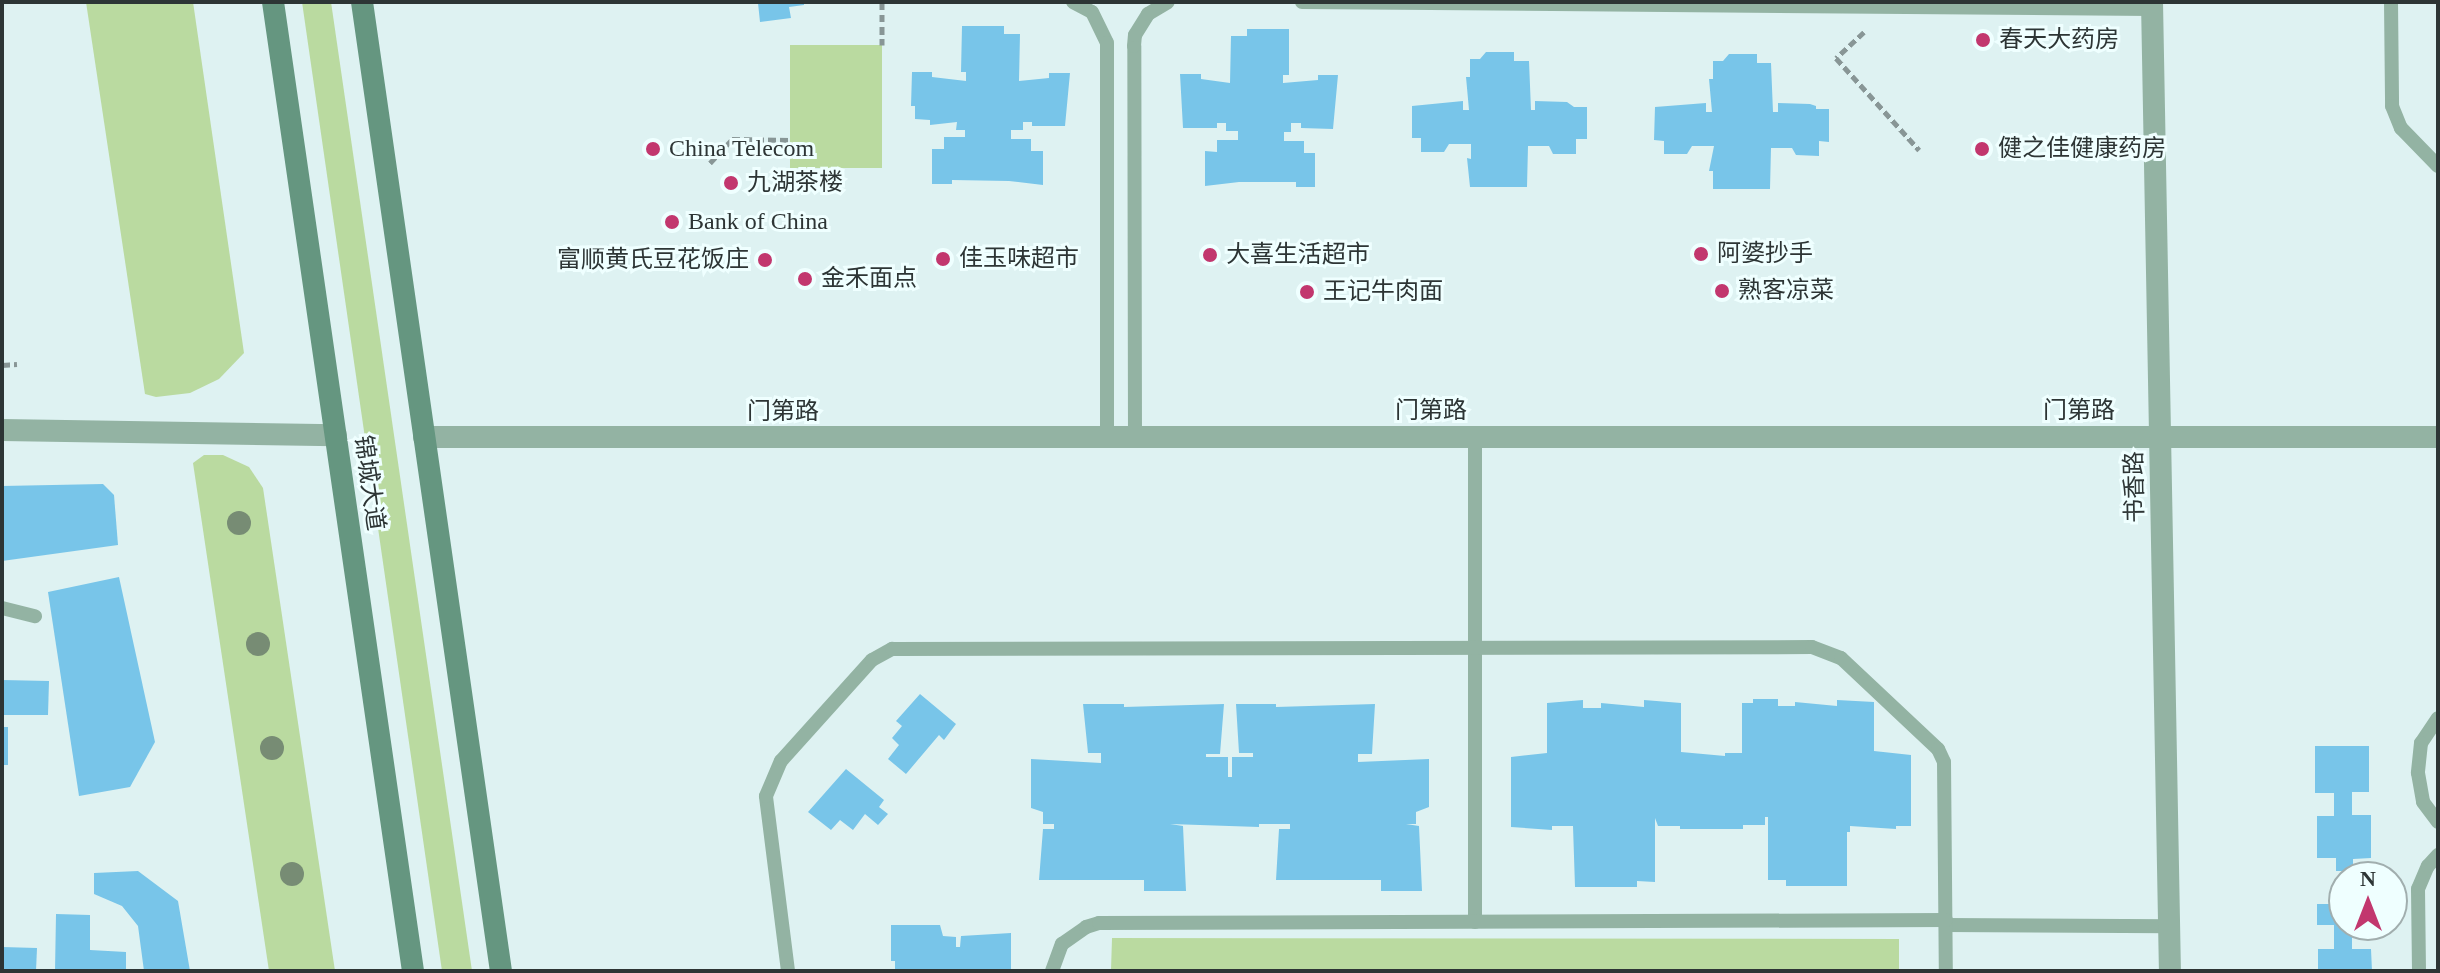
<!DOCTYPE html>
<html>
<head>
<meta charset="utf-8">
<style>
  body { margin:0 }
  #map { position:relative; width:2440px; height:973px; overflow:hidden; background:#def2f2; font-family:"Times New Roman","Noto Sans SC",serif }
  div>[style] { position:absolute }
  .green>* { inset:0; background:#badaa0 }
  .building>* { inset:0; background:#78c5e9 }
  .path>* { height:5px; margin-top:-2.5px; transform-origin:0; background:repeating-linear-gradient(90deg,#889696 0 8px,transparent 0 12px) }
  .service>* { height:14px; margin:-7px; padding:0 7px; transform-origin:7px; border-radius:7px; background:#93b3a3 }
  .minor>* { height:22px; margin:-11px; padding:0 11px; transform-origin:11px; border-radius:11px; background:#93b3a3 }
  .secondary>* { height:22px; margin:-11px; padding:0 11px; transform-origin:11px; border-radius:11px; background:#659680 }
  .trees>* { width:24px; height:24px; margin:-12px; border-radius:50%; background:#778c74 }
  .dots>* { width:22px; height:22px; translate:-50% -50%; box-sizing:border-box; border:4px solid #efffff; border-radius:50% }
  span { translate:-50% -50%; white-space:nowrap; text-align:center; line-height:1.15; -webkit-text-stroke:6px #efffff; paint-order:stroke }
  .poi-label { font-size:24px; color:#2d3535 }
  .left { translate:0 -50%; text-align:left }
  .right { translate:-100% -50%; text-align:right }
  .street-label { font-size:24px; color:#2d3535 }
  .frame { position:absolute; inset:0; border:4px solid #2d3535; pointer-events:none }
  .north { position:absolute; left:2328px; top:861px; width:80px; height:80px; box-sizing:border-box; background:#efffff; border:2px solid #a1aeae; border-radius:50%; rotate:0deg; font-size:22px; font-weight:700; line-height:32px; text-align:center; color:#2d3535 }
  .north::after { content:''; display:block; margin:auto; width:28px; height:36px; background:#c2376e; clip-path:polygon(50% 0,100% 100%,50% 72%,0 100%) }
</style>
</head>
<body>
<div id="map">
  <div class="green">
    <i style="clip-path:polygon(86px 2px,193px 2px,244px 353px,219px 379px,190px 393px,156px 397px,145px 394px)"></i>
    <i style="clip-path:polygon(302px 2px,331px 2px,472px 971px,442px 971px)"></i>
    <i style="clip-path:polygon(790px 45px,882px 45px,882px 168px,790px 168px)"></i>
    <i style="clip-path:polygon(204px 455px,223px 455px,249px 467px,263px 488px,335px 971px,269px 971px,193px 463px)"></i>
    <i style="clip-path:polygon(1112px 938px,1899px 939px,1899px 971px,1111px 971px)"></i>
  </div>
  <div class="building">
    <i style="clip-path:polygon(804px 2px,804px 5px,789px 7px,791px 18px,760px 22px,758px 3px)"></i>
    <i style="clip-path:polygon(962px 26px,1004px 26px,1004px 34px,1020px 34px,1019px 81px,1049px 78px,1049px 73px,1070px 73px,1065px 126px,1032px 126px,1032px 122px,1023px 122px,1023px 130px,1011px 130px,1011px 139px,1031px 139px,1031px 151px,1043px 151px,1043px 185px,1009px 181px,952px 180px,952px 184px,932px 184px,932px 149px,944px 149px,944px 137px,965px 137px,965px 130px,956px 130px,957px 122px,930px 125px,930px 120px,915px 119px,915px 106px,911px 106px,912px 72px,932px 72px,932px 77px,966px 81px,966px 72px,961px 72px)"></i>
    <i style="clip-path:polygon(1247px 29px,1289px 29px,1289px 75px,1283px 75px,1283px 83px,1318px 80px,1318px 75px,1338px 75px,1333px 129px,1301px 128px,1301px 123px,1291px 123px,1291px 132px,1284px 132px,1284px 141px,1304px 141px,1304px 153px,1315px 153px,1315px 187px,1296px 187px,1296px 182px,1239px 182px,1205px 186px,1205px 151px,1217px 152px,1217px 140px,1238px 140px,1238px 131px,1226px 131px,1226px 123px,1217px 123px,1217px 128px,1183px 128px,1180px 74px,1201px 74px,1201px 79px,1230px 83px,1231px 36px,1247px 36px)"></i>
    <i style="clip-path:polygon(1486px 52px,1514px 52px,1514px 61px,1529px 61px,1531px 110px,1535px 110px,1535px 101px,1567px 102px,1574px 107px,1587px 107px,1587px 139px,1576px 139px,1576px 154px,1553px 154px,1549px 146px,1528px 146px,1527px 187px,1470px 187px,1467px 158px,1471px 159px,1471px 144px,1449px 144px,1444px 152px,1421px 152px,1421px 138px,1412px 138px,1412px 106px,1463px 101px,1463px 110px,1469px 110px,1466px 77px,1470px 77px,1470px 59px,1480px 59px)"></i>
    <i style="clip-path:polygon(1729px 54px,1757px 54px,1757px 63px,1771px 63px,1773px 112px,1778px 112px,1778px 103px,1810px 104px,1816px 106px,1816px 109px,1829px 109px,1829px 142px,1819px 141px,1819px 156px,1796px 155px,1792px 148px,1771px 148px,1770px 189px,1713px 189px,1713px 171px,1709px 171px,1714px 146px,1692px 146px,1687px 154px,1664px 154px,1664px 141px,1654px 140px,1655px 107px,1706px 103px,1706px 112px,1712px 112px,1709px 79px,1713px 79px,1713px 61px,1723px 61px)"></i>
    <i style="clip-path:polygon(103px 484px,114px 495px,118px 545px,2px 561px,2px 486px)"></i>
    <i style="clip-path:polygon(119px 577px,155px 742px,130px 787px,79px 796px,48px 592px)"></i>
    <i style="clip-path:polygon(2px 680px,49px 681px,48px 715px,2px 715px)"></i>
    <i style="clip-path:polygon(920px 694px,956px 724px,944px 740px,939px 735px,906px 774px,888px 759px,899px 745px,892px 738px,902px 726px,896px 721px)"></i>
    <i style="clip-path:polygon(1753px 699px,1778px 699px,1778px 706px,1795px 706px,1795px 702px,1837px 706px,1837px 700px,1874px 702px,1874px 751px,1911px 755px,1911px 826px,1896px 826px,1896px 829px,1850px 826px,1850px 832px,1847px 832px,1847px 886px,1786px 886px,1786px 880px,1768px 880px,1768px 817px,1765px 817px,1765px 825px,1743px 825px,1743px 829px,1680px 829px,1680px 826px,1658px 826px,1655px 818px,1655px 882px,1637px 881px,1637px 887px,1575px 887px,1573px 826px,1552px 826px,1552px 830px,1511px 827px,1511px 757px,1547px 753px,1547px 703px,1583px 700px,1583px 708px,1601px 708px,1601px 703px,1644px 707px,1644px 700px,1681px 703px,1681px 752px,1725px 756px,1725px 753px,1742px 753px,1742px 703px,1753px 703px)"></i>
    <i style="clip-path:polygon(1083px 704px,1124px 704px,1124px 707px,1224px 704px,1220px 754px,1206px 754px,1206px 757px,1228px 757px,1228px 777px,1232px 777px,1232px 757px,1253px 757px,1253px 753px,1239px 753px,1236px 704px,1276px 704px,1276px 707px,1375px 704px,1372px 754px,1358px 754px,1358px 762px,1429px 759px,1429px 807px,1416px 812px,1416px 824px,1406px 824px,1419px 826px,1422px 891px,1381px 891px,1381px 880px,1276px 880px,1279px 829px,1290px 829px,1290px 824px,1259px 824px,1259px 827px,1170px 824px,1183px 826px,1186px 891px,1144px 891px,1144px 880px,1039px 880px,1043px 829px,1054px 829px,1054px 824px,1043px 824px,1043px 812px,1031px 808px,1031px 759px,1101px 763px,1101px 753px,1088px 753px)"></i>
    <i style="clip-path:polygon(2px 727px,8px 727px,8px 765px,2px 765px)"></i>
    <i style="clip-path:polygon(2315px 746px,2369px 746px,2369px 792px,2352px 792px,2352px 815px,2371px 815px,2371px 858px,2353px 859px,2353px 871px,2336px 871px,2336px 858px,2317px 858px,2317px 816px,2334px 816px,2334px 793px,2315px 793px)"></i>
    <i style="clip-path:polygon(846px 769px,884px 800px,879px 807px,888px 814px,878px 825px,865px 814px,853px 830px,840px 820px,831px 830px,808px 812px)"></i>
    <i style="clip-path:polygon(138px 871px,178px 901px,190px 971px,144px 971px,138px 926px,122px 906px,94px 894px,94px 873px)"></i>
    <i style="clip-path:polygon(2317px 904px,2344px 904px,2344px 925px,2352px 925px,2352px 949px,2371px 949px,2372px 971px,2318px 971px,2318px 949px,2334px 949px,2334px 925px,2317px 925px)"></i>
    <i style="clip-path:polygon(56px 914px,90px 915px,90px 950px,126px 952px,126px 971px,55px 971px)"></i>
    <i style="clip-path:polygon(891px 925px,940px 925px,943px 936px,956px 937px,956px 947px,960px 947px,961px 936px,1011px 933px,1011px 971px,895px 971px,895px 961px,891px 961px)"></i>
    <i style="clip-path:polygon(2px 947px,37px 948px,36px 971px,2px 971px)"></i>
  </div>
  <div class="path">
    <i style="left:882px;top:2px;width:43px;rotate:90deg"></i>
    <i style="left:1864px;top:32px;width:38px;rotate:137deg"></i>
    <i style="left:1836px;top:58px;width:124px;rotate:47.9deg"></i>
    <i style="left:710px;top:163px;width:33px;rotate:-47deg"></i>
    <i style="left:732px;top:139px;width:58px;rotate:1deg"></i>
    <i style="left:2px;top:365px;width:15px;rotate:-4deg"></i>
  </div>
  <div class="service">
    <i style="left:1073px;top:2px;width:21px;rotate:28deg"></i>
    <i style="left:1092px;top:12px;width:34px;rotate:64deg"></i>
    <i style="left:1107px;top:43px;width:395px;rotate:90deg"></i>
    <i style="left:1302px;top:2px;width:850px;rotate:0.47deg"></i>
    <i style="left:2391px;top:2px;width:104px;rotate:89.4deg"></i>
    <i style="left:2392px;top:106px;width:24px;rotate:68deg"></i>
    <i style="left:2401px;top:128px;width:53px;rotate:45.8deg"></i>
    <i style="left:1475px;top:437px;width:485px;rotate:90deg"></i>
    <i style="left:1135px;top:438px;width:392px;rotate:-90.1deg"></i>
    <i style="left:1134px;top:46px;width:11px;rotate:-85deg"></i>
    <i style="left:1135px;top:35px;width:25px;rotate:-58deg"></i>
    <i style="left:1148px;top:14px;width:23px;rotate:-31deg"></i>
    <i style="left:2px;top:608px;width:34px;rotate:14deg"></i>
    <i style="left:2438px;top:718px;width:30px;rotate:124deg"></i>
    <i style="left:2421px;top:743px;width:30px;rotate:96deg"></i>
    <i style="left:2418px;top:773px;width:29px;rotate:80deg"></i>
    <i style="left:2423px;top:802px;width:25px;rotate:53deg"></i>
    <i style="left:1946px;top:925px;width:223px;rotate:0.3deg"></i>
    <i style="left:788px;top:971px;width:176px;rotate:-97.2deg"></i>
    <i style="left:766px;top:796px;width:38px;rotate:-67deg"></i>
    <i style="left:781px;top:761px;width:136px;rotate:-48deg"></i>
    <i style="left:872px;top:660px;width:23px;rotate:-29deg"></i>
    <i style="left:892px;top:649px;width:920px;rotate:-0.12deg"></i>
    <i style="left:1812px;top:647px;width:31px;rotate:21deg"></i>
    <i style="left:1841px;top:658px;width:133px;rotate:43.2deg"></i>
    <i style="left:1938px;top:749px;width:14px;rotate:65deg"></i>
    <i style="left:1944px;top:762px;width:209px;rotate:89.5deg"></i>
    <i style="left:1052px;top:971px;width:29px;rotate:-70deg"></i>
    <i style="left:1062px;top:944px;width:29px;rotate:-35deg"></i>
    <i style="left:1086px;top:927px;width:14px;rotate:-17deg"></i>
    <i style="left:1099px;top:923px;width:847px;rotate:-0.2deg"></i>
    <i style="left:2419px;top:971px;width:82px;rotate:-90.7deg"></i>
    <i style="left:2418px;top:889px;width:25px;rotate:-67deg"></i>
    <i style="left:2428px;top:866px;width:15px;rotate:-48deg"></i>
  </div>
  <div class="minor">
    <i style="left:2152px;top:2px;width:969px;rotate:88.94deg"></i>
    <i style="left:2px;top:430px;width:334px;rotate:0.9deg"></i>
    <i style="left:424px;top:437px;width:2014px"></i>
  </div>
  <div class="secondary">
    <i style="left:273px;top:2px;width:979px;rotate:81.78deg"></i>
    <i style="left:362px;top:2px;width:979px;rotate:81.84deg"></i>
  </div>
  <div class="trees">
    <i style="left:239px;top:523px"></i>
    <i style="left:258px;top:644px"></i>
    <i style="left:272px;top:748px"></i>
    <i style="left:292px;top:874px"></i>
  </div>
  <div class="dots">
    <i style="left:1983px;top:40px;background:#c2376e"></i>
    <i style="left:653px;top:149px;background:#c2376e"></i>
    <i style="left:1982px;top:149px;background:#c2376e"></i>
    <i style="left:731px;top:183px;background:#c2376e"></i>
    <i style="left:672px;top:222px;background:#c2376e"></i>
    <i style="left:1701px;top:254px;background:#c2376e"></i>
    <i style="left:1210px;top:255px;background:#c2376e"></i>
    <i style="left:943px;top:259px;background:#c2376e"></i>
    <i style="left:765px;top:260px;background:#c2376e"></i>
    <i style="left:805px;top:279px;background:#c2376e"></i>
    <i style="left:1722px;top:291px;background:#c2376e"></i>
    <i style="left:1307px;top:292px;background:#c2376e"></i>
  </div>
  <div class="poi-label">
    <span class="left" style="left:1999px;top:40px">春天大药房</span>
    <span class="left" style="left:669px;top:149px">China Telecom</span>
    <span class="left" style="left:1998px;top:149px">健之佳健康药房</span>
    <span class="left" style="left:747px;top:183px">九湖茶楼</span>
    <span class="left" style="left:688px;top:222px">Bank of China</span>
    <span class="left" style="left:1717px;top:254px">阿婆抄手</span>
    <span class="left" style="left:1226px;top:255px">大喜生活超市</span>
    <span class="left" style="left:959px;top:259px">佳玉味超市</span>
    <span class="right" style="left:749px;top:260px">富顺黄氏豆花饭庄</span>
    <span class="left" style="left:821px;top:279px">金禾面点</span>
    <span class="left" style="left:1738px;top:291px">熟客凉菜</span>
    <span class="left" style="left:1323px;top:292px">王记牛肉面</span>
  </div>
  <div class="street-label">
    <span style="left:1431px;top:411px">门第路</span>
    <span style="left:2079px;top:411px">门第路</span>
    <span style="left:783px;top:412px">门第路</span>
    <span style="left:369px;top:483px;rotate:82deg">锦城大道</span>
    <span style="left:2135px;top:487px;rotate:-91deg">书香路</span>
  </div>
  <div class="frame"></div>
  <div class="north">N</div>
</div>
</body>
</html>
